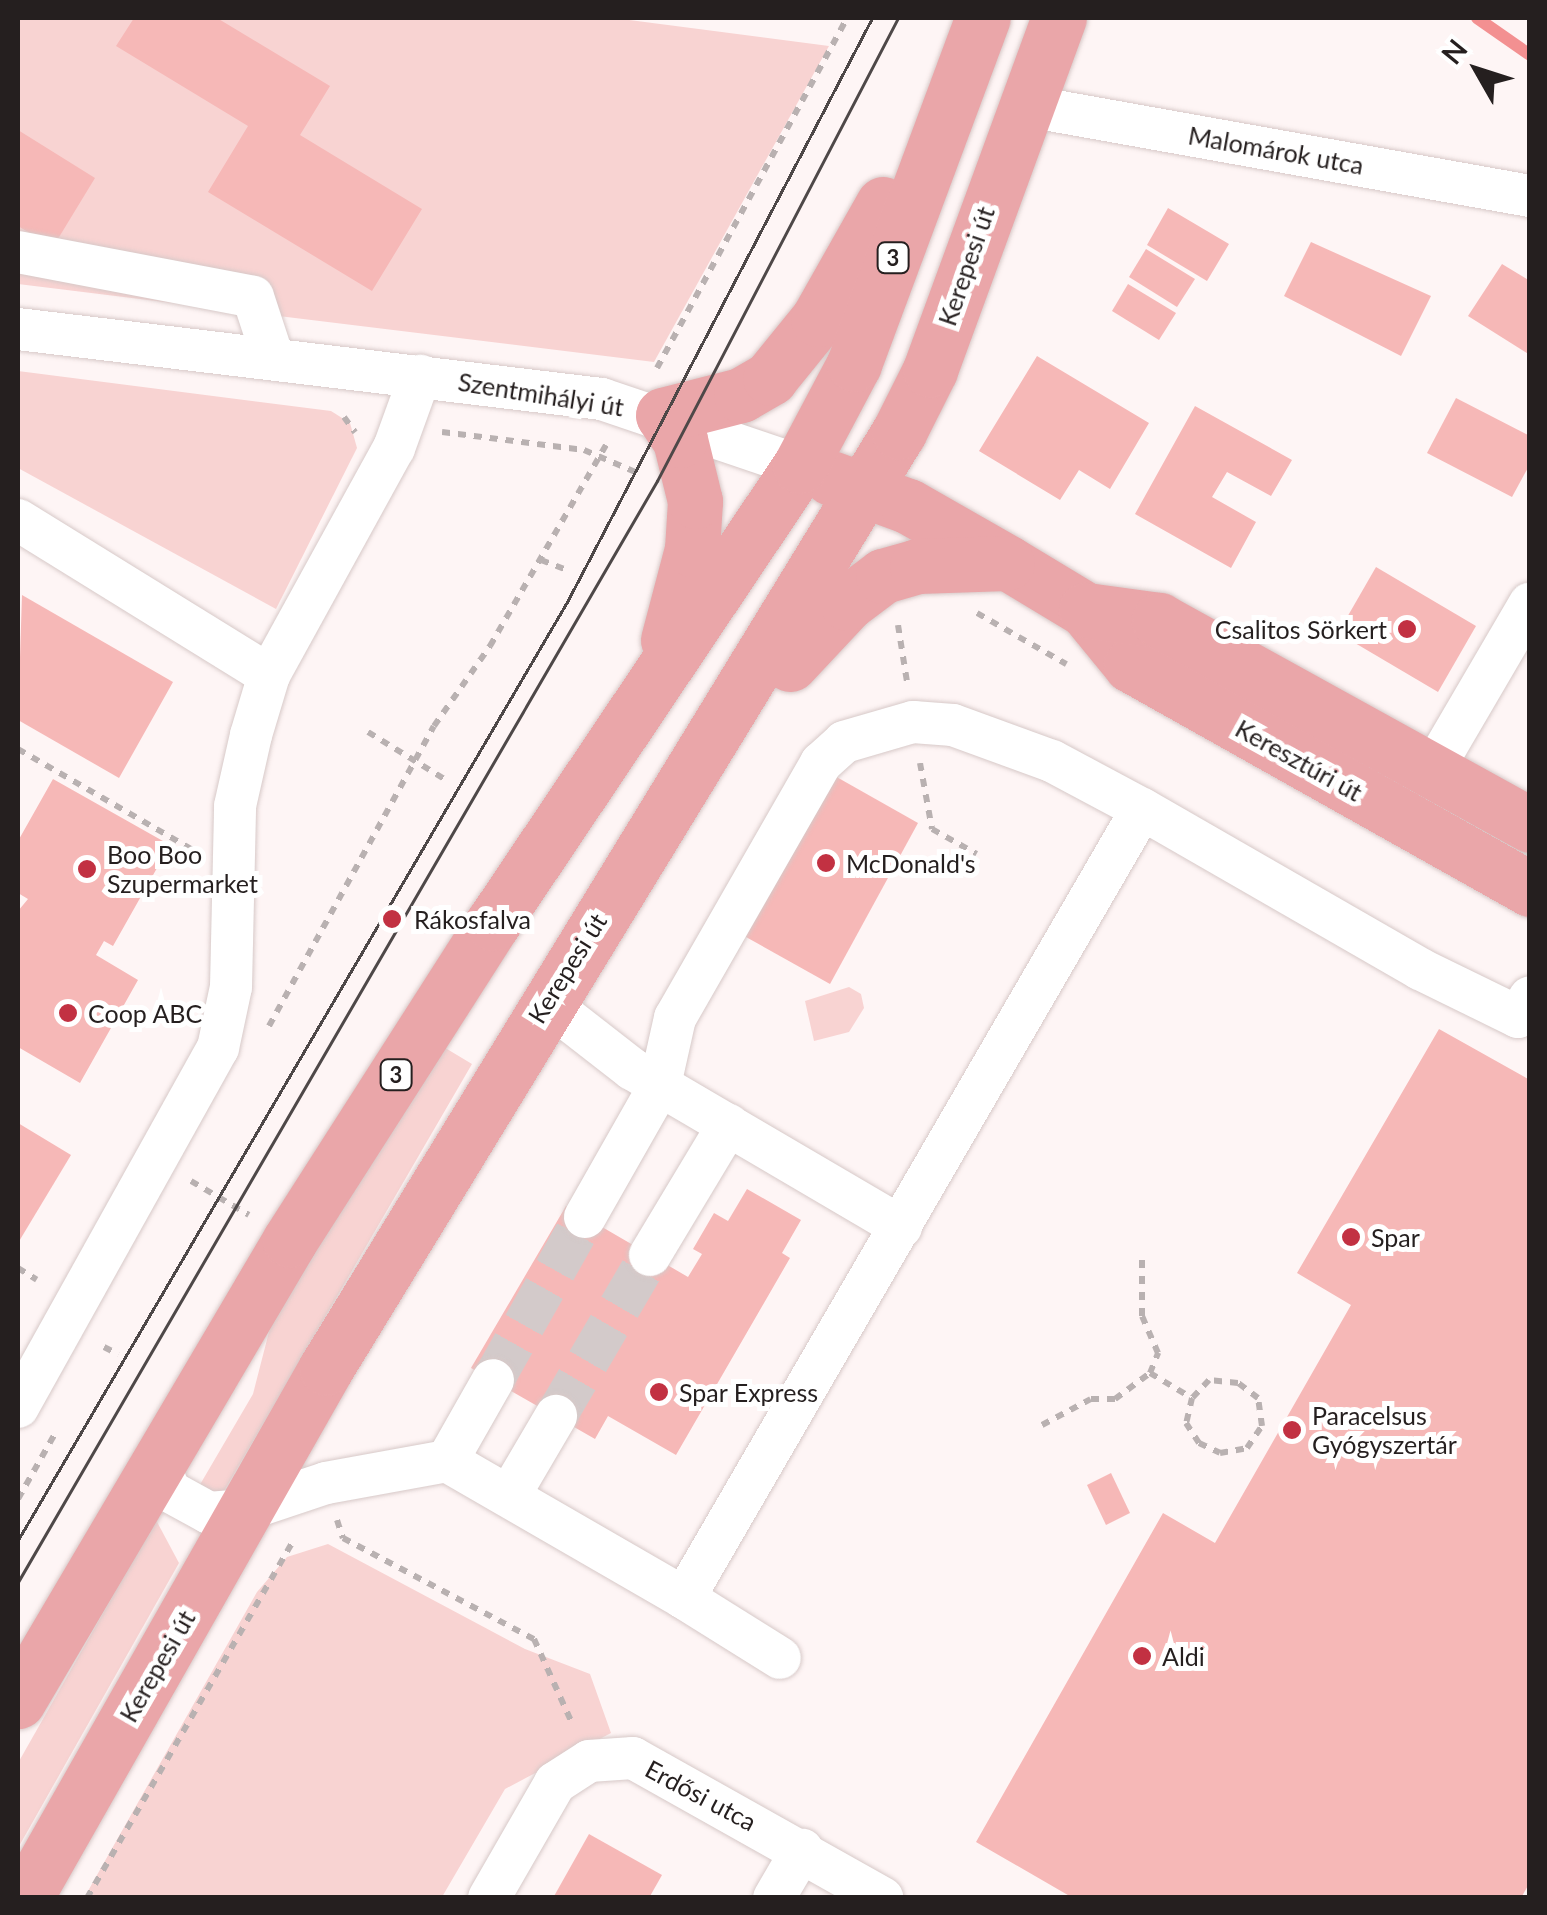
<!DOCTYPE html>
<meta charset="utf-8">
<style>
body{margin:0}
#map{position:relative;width:1547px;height:1915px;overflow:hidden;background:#fef5f5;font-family:Lato,sans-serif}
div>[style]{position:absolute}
.green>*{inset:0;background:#f8d3d2}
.stream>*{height:12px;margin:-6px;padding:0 6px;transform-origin:6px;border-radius:6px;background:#f39091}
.building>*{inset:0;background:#f6b8b7}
.minor-tunnel>*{height:42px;margin-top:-21px;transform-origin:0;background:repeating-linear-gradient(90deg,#d3caca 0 42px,transparent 0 63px)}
.path>*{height:6px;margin-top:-3px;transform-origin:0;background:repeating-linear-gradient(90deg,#b9b1b1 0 8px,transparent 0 16px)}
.roads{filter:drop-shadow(0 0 2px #d7c9c8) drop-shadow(0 0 2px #d7c9c8)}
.minor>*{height:42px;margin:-21px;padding:0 21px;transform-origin:21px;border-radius:21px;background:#fff}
.major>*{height:55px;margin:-27.5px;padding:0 27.5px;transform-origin:27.5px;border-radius:27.5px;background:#eaa6a9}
.tram>*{height:2.5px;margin:-1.25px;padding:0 1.25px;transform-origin:1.25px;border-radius:1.25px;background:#4e4848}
.dots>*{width:28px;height:28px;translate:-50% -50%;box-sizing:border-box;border:5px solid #fff;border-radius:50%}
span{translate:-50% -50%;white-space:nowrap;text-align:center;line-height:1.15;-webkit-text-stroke:10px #fff;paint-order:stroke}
.shield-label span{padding:2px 8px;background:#fff;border:2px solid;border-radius:8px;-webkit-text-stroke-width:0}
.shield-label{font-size:22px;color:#251f1f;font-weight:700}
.street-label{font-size:25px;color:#251f1f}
.poi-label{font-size:25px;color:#251f1f}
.right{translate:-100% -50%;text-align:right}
.left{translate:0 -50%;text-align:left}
.frame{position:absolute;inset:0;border:20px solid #251f1f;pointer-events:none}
.north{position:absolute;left:1427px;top:20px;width:100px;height:100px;-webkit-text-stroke:8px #fff;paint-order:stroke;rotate:309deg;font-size:28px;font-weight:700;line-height:40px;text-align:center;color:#251f1f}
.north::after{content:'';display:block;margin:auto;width:35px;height:45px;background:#251f1f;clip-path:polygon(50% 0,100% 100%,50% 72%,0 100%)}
</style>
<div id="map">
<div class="green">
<div style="clip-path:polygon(18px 18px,614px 18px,829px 46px,654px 362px,18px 284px)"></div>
<div style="clip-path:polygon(18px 371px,331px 411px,350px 423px,357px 448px,276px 609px,18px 468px)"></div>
<div style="clip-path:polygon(849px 987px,861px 994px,864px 1008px,849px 1032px,814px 1041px,805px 1001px)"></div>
<div style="clip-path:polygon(442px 1046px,472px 1064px,220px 1498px,198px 1488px,253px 1394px,271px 1324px)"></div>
<div style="clip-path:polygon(156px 1520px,179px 1563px,18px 1848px,18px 1763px)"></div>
<div style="clip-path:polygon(328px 1544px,525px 1649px,590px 1674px,611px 1733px,505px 1789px,442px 1897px,84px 1898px,257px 1592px,287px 1557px)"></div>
</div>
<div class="stream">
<div style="left:1477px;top:18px;width:65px;rotate:34.9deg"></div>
</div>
<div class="building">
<div style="clip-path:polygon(134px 18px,217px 18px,330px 86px,300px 135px,422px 209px,372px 291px,208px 192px,248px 126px,116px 46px)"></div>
<div style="clip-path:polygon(18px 130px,95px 178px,53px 247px,18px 226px)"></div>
<div style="clip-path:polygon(1168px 208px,1229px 244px,1207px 281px,1147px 245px)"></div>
<div style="clip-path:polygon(1311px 242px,1431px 296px,1401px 356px,1284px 296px)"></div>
<div style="clip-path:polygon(1146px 249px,1195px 279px,1177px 307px,1129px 277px)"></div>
<div style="clip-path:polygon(1502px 264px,1530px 281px,1530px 355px,1468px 316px)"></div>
<div style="clip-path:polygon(1128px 284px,1176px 313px,1159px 340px,1112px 311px)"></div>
<div style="clip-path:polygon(1037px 356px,1149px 423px,1110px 489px,1079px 470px,1060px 500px,979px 451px)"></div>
<div style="clip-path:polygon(1456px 398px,1530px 436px,1530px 464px,1512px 497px,1427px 453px)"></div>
<div style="clip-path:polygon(1195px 406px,1292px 460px,1271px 496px,1227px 472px,1212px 497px,1256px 522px,1231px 568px,1135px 514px)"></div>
<div style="clip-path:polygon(1376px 567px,1476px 626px,1438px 692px,1338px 633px)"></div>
<div style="clip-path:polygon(22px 595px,173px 682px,119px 778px,18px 720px)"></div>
<div style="clip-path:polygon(826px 771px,918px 823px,830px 984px,737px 932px)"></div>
<div style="clip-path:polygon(53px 779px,170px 845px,113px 946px,104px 941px,96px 955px,138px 980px,80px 1083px,18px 1047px,18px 911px,28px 899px,18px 893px,18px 841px)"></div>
<div style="clip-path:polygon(1439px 1029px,1530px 1080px,1530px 1882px,1521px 1898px,1073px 1898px,976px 1842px,1163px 1513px,1215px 1543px,1351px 1305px,1297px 1273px)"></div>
<div style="clip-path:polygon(18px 1123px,71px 1155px,18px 1243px)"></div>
<div style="clip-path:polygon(747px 1189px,801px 1220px,782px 1253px,790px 1258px,676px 1455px,608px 1416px,595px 1439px,471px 1368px,566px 1206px,688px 1277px,702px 1254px,693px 1249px,714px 1213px,728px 1221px)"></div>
<div style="clip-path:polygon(1111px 1473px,1130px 1513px,1106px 1525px,1087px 1485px)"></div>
<div style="clip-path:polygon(589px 1834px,662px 1875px,649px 1898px,553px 1898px)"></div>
</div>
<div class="minor-tunnel">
<div style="left:493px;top:1380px;width:187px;rotate:-60.6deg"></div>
<div style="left:556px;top:1416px;width:186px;rotate:-59.7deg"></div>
</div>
<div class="path">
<div style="left:657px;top:368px;width:398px;rotate:-61.5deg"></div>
<div style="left:344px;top:417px;width:19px;rotate:54deg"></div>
<div style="left:442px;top:432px;width:143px;rotate:7.2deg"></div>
<div style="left:584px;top:450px;width:59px;rotate:23.1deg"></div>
<div style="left:541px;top:560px;width:25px;rotate:21deg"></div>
<div style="left:977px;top:613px;width:103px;rotate:29.8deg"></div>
<div style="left:898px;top:625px;width:58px;rotate:81deg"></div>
<div style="left:368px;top:732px;width:92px;rotate:31.6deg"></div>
<div style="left:18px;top:749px;width:202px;rotate:30deg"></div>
<div style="left:920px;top:763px;width:67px;rotate:79.7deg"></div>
<div style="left:932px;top:829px;width:51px;rotate:29.1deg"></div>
<div style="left:269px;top:1026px;width:342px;rotate:-61.2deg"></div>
<div style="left:434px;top:726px;width:98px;rotate:-55deg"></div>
<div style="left:490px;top:646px;width:232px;rotate:-60deg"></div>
<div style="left:191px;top:1181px;width:67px;rotate:30.4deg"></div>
<div style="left:18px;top:1268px;width:22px;rotate:32deg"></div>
<div style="left:104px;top:1347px;width:16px;rotate:27deg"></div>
<div style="left:1150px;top:1373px;width:49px;rotate:30.8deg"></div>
<div style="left:1192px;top:1398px;width:26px;rotate:103deg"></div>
<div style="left:1186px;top:1423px;width:24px;rotate:57deg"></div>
<div style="left:1199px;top:1443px;width:23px;rotate:25deg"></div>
<div style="left:1220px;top:1453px;width:27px;rotate:-10deg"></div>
<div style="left:1247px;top:1448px;width:27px;rotate:-56deg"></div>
<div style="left:1262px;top:1426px;width:28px;rotate:-98deg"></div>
<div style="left:1258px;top:1398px;width:25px;rotate:-143deg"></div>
<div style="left:1238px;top:1383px;width:29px;rotate:-174deg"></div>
<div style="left:1209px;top:1380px;width:25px;rotate:133deg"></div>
<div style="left:1042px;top:1425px;width:55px;rotate:-28deg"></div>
<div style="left:1091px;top:1399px;width:24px"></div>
<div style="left:1115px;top:1399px;width:44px;rotate:-36.6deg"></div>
<div style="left:1150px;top:1373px;width:22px;rotate:-68deg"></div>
<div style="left:1158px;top:1353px;width:40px;rotate:-113.4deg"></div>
<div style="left:1142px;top:1316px;width:57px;rotate:-90deg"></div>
<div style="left:18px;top:1499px;width:79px;rotate:-60.5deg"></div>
<div style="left:337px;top:1520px;width:19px;rotate:72deg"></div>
<div style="left:343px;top:1538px;width:216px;rotate:27.9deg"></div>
<div style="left:534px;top:1639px;width:92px;rotate:65.7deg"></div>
<div style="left:87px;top:1898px;width:414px;rotate:-60deg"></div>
</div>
<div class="roads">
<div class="minor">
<div style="left:1022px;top:105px;width:516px;rotate:10.16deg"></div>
<div style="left:18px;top:252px;width:239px;rotate:10.8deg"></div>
<div style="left:253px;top:297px;width:64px;rotate:71.8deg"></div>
<div style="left:18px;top:329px;width:588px;rotate:6.84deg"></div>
<div style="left:602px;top:399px;width:209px;rotate:18.7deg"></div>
<div style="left:18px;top:520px;width:295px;rotate:31.7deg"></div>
<div style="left:1432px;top:771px;width:194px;rotate:-59.7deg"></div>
<div style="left:546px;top:1002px;width:109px;rotate:37.9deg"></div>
<div style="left:632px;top:1069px;width:312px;rotate:30.4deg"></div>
<div style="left:585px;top:1217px;width:152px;rotate:-60.4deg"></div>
<div style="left:660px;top:1085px;width:69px;rotate:-77.4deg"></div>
<div style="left:675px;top:1018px;width:294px;rotate:-60.2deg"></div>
<div style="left:821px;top:763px;width:31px;rotate:-42deg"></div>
<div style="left:844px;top:742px;width:72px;rotate:-16.2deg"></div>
<div style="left:913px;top:722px;width:40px;rotate:4.3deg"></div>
<div style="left:953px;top:725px;width:105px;rotate:20deg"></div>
<div style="left:1052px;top:761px;width:102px;rotate:28.1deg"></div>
<div style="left:650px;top:1255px;width:152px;rotate:-59deg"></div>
<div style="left:18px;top:1407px;width:411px;rotate:-60.9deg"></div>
<div style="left:218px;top:1048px;width:62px;rotate:-78deg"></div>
<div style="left:231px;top:987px;width:181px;rotate:-88.7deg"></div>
<div style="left:235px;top:806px;width:73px;rotate:-77.3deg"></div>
<div style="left:251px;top:735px;width:63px;rotate:-73.3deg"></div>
<div style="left:269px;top:675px;width:259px;rotate:-61.2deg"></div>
<div style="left:394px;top:448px;width:77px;rotate:-70.1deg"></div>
<div style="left:157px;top:1456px;width:37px;rotate:71deg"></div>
<div style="left:169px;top:1491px;width:46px;rotate:28.8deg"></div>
<div style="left:209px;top:1513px;width:36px;rotate:-5deg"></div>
<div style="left:245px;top:1510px;width:85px;rotate:-18.4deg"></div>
<div style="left:326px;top:1483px;width:123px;rotate:-10.3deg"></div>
<div style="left:447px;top:1461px;width:274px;rotate:30deg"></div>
<div style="left:684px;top:1598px;width:912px;rotate:-59.87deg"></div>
<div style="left:1142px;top:809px;width:321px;rotate:29.9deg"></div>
<div style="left:1420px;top:969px;width:109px;rotate:26.1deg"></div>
<div style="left:1518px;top:1017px;width:23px;rotate:-59deg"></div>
<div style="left:447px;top:1461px;width:93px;rotate:-60.4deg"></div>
<div style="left:509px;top:1496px;width:93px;rotate:-59.6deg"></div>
<div style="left:684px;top:1598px;width:113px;rotate:32deg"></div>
<div style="left:489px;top:1898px;width:133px;rotate:-60.1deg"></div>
<div style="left:555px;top:1783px;width:40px;rotate:-32.9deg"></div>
<div style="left:589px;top:1761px;width:44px;rotate:-3.9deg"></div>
<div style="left:633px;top:1758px;width:286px;rotate:29.3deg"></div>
<div style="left:774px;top:1898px;width:56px;rotate:-59.7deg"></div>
</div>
<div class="major">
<div style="left:831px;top:478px;width:82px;rotate:20deg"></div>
<div style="left:908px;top:506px;width:115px;rotate:29.7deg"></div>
<div style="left:1008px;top:563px;width:91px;rotate:31.1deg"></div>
<div style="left:1086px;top:610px;width:71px;rotate:50.7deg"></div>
<div style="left:1131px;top:665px;width:458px;rotate:29.3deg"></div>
<div style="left:1086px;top:610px;width:74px;rotate:7.8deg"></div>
<div style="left:1159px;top:620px;width:424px;rotate:28.9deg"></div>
<div style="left:668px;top:640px;width:94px;rotate:-75.2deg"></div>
<div style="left:692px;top:549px;width:48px;rotate:-86.4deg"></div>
<div style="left:695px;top:501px;width:63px;rotate:-103.8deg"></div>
<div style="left:680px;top:440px;width:30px;rotate:-124deg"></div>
<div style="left:663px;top:415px;width:81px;rotate:-14.4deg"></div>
<div style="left:741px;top:395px;width:34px;rotate:-30deg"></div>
<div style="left:770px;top:378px;width:76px;rotate:-50.9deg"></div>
<div style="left:818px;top:319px;width:132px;rotate:-60.5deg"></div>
<div style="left:790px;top:664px;width:83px;rotate:-46.9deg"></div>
<div style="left:847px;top:603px;width:45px;rotate:-36.9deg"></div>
<div style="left:883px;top:576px;width:35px;rotate:-16deg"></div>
<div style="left:917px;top:566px;width:90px;rotate:-1.9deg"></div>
<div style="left:18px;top:1701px;width:535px;rotate:-59.46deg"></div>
<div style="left:290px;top:1240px;width:376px;rotate:-57.4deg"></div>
<div style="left:493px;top:923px;width:551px;rotate:-56.11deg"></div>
<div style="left:800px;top:466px;width:115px;rotate:-62.1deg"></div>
<div style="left:854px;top:364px;width:369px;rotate:-69.6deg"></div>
<div style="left:25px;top:1898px;width:610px;rotate:-60.41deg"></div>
<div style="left:326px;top:1368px;width:1097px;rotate:-58.53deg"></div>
<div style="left:899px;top:432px;width:69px;rotate:-63.4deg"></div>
<div style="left:930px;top:370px;width:375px;rotate:-69.9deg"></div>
</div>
</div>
<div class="tram">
<div style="left:18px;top:1540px;width:1087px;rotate:-59.66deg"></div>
<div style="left:567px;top:602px;width:659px;rotate:-62.42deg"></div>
<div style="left:18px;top:1582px;width:1273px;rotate:-59.87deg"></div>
<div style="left:657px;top:481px;width:522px;rotate:-62.5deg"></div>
</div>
<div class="dots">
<div style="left:1407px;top:629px;background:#c23142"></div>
<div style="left:826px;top:863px;background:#c23142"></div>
<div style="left:87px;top:869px;background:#c23142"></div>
<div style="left:392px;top:919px;background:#c23142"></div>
<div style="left:68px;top:1013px;background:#c23142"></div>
<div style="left:1351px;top:1237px;background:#c23142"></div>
<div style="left:659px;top:1392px;background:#c23142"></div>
<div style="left:1292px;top:1430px;background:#c23142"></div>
<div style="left:1142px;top:1656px;background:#c23142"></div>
</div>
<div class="shield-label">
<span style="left:893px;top:258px">3</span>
<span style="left:396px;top:1075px">3</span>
</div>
<div class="street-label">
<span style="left:1276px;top:150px;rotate:10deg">Malomárok utca</span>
<span style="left:966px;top:266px;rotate:-71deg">Kerepesi út</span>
<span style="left:541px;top:394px;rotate:9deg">Szentmihályi út</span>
<span style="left:1299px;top:760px;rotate:29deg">Keresztúri út</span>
<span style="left:567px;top:968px;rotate:-58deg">Kerepesi út</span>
<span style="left:157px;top:1666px;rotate:-60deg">Kerepesi út</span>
<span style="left:701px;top:1795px;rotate:28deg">Erdősi utca</span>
</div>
<div class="poi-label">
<span class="right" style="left:1387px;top:629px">Csalitos Sörkert</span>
<span class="left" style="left:107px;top:869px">Boo Boo<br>Szupermarket</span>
<span class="left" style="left:846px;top:863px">McDonald's</span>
<span class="left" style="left:414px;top:919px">Rákosfalva</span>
<span class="left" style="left:88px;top:1013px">Coop ABC</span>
<span class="left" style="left:1371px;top:1237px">Spar</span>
<span class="left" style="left:679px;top:1392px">Spar Express</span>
<span class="left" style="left:1312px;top:1430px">Paracelsus<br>Gyógyszertár</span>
<span class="left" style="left:1162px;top:1656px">Aldi</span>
</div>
<div class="frame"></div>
<div class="north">N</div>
</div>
